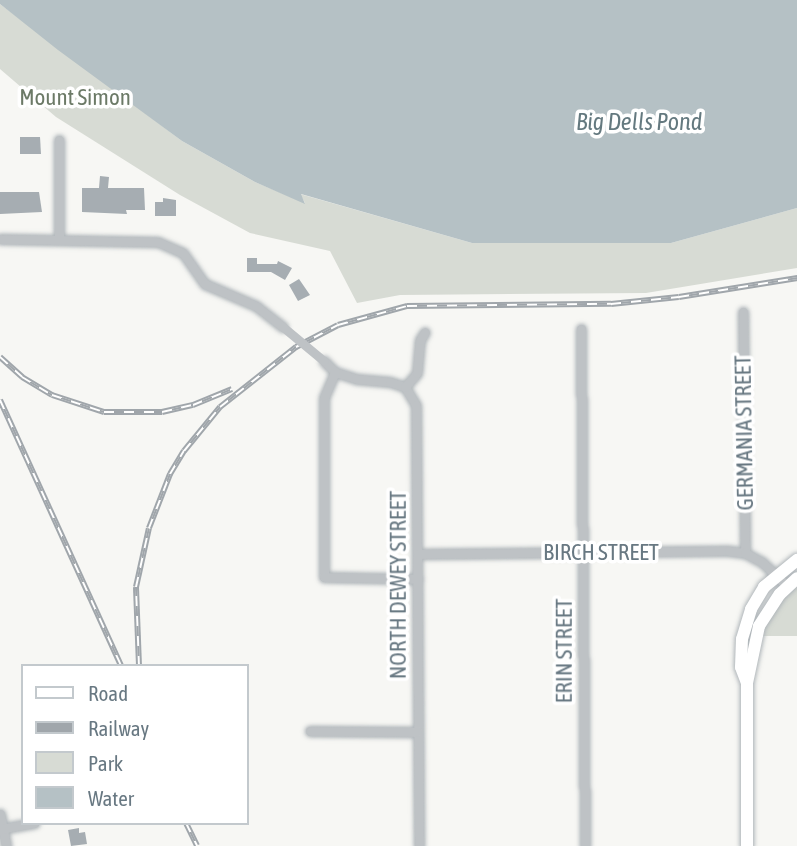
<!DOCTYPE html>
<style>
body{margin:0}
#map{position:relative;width:797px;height:846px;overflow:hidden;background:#f7f7f4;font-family:"Asap Condensed",sans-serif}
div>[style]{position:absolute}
.green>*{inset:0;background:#d7dbd4}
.water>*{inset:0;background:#b5c1c5}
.building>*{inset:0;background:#a6adb2}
.roads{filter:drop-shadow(0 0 2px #b0b6ba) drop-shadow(0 0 2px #b0b6ba)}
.street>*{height:9px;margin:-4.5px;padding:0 4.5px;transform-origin:4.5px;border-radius:4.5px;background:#bec2c5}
.secondary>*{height:12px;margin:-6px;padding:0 6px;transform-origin:6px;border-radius:6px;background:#fff}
.rail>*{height:6px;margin-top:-3px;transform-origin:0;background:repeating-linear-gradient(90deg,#fff 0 10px,#a0a6ab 0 20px);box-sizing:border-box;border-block:2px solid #a0a6ab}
.street-bridge>*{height:9px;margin:-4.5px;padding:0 4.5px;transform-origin:4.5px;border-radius:4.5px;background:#bec2c5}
span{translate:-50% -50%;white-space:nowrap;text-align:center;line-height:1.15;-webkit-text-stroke:7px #fff;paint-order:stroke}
.park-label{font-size:23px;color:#6c7a67}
.street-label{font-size:23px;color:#687882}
.water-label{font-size:24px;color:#64797f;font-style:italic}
.legend{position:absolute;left:21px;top:664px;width:228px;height:161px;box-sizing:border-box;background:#fff;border:2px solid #c3c9cd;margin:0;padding:9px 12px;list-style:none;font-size:21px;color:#687882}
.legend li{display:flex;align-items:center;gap:14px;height:35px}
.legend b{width:35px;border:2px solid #c3c9cd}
</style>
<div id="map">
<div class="green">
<div style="clip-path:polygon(0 4px,182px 141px,255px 182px,305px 203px,300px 194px,472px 243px,671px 243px,797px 208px,797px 268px,646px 293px,400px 295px,357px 303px,330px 251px,250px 233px,180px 195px,56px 117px,0 69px)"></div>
<div style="clip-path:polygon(797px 584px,797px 636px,761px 636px,771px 613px)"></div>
</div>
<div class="water">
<div style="clip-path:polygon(0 0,797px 0,797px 208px,671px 243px,472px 243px,301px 194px,305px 204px,255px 182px,182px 141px,58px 50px,0 4px)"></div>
</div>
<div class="building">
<div style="clip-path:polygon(20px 137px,40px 137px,41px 154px,20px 154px)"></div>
<div style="clip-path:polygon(100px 176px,109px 177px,108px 188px,144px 188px,145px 210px,126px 210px,127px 214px,82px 212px,82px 188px,99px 188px)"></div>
<div style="clip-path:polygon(0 192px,39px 192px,42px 212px,0 214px)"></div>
<div style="clip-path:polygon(163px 198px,176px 200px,176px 216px,155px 216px,155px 202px,163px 202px)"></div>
<div style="clip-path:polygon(247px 258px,257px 258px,257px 264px,277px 264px,278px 261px,292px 268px,285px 280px,271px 272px,247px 272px)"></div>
<div style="clip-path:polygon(299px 279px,310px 295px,298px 301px,289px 285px)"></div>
<div style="clip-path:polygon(79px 828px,79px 833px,85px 832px,87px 844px,71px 846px,68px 830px)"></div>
</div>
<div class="roads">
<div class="street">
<div style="left:0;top:239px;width:158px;rotate:1.1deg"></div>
<div style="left:158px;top:242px;width:27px;rotate:24deg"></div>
<div style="left:183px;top:253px;width:38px;rotate:55deg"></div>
<div style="left:205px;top:284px;width:56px;rotate:23.3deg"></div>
<div style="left:256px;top:306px;width:34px;rotate:38deg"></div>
<div style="left:59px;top:240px;width:100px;rotate:-90deg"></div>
<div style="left:743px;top:312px;width:241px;rotate:89.5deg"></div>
<div style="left:581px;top:329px;width:517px;rotate:89.56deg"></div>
<div style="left:324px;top:361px;width:16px;rotate:45deg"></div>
<div style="left:335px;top:372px;width:22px;rotate:18deg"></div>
<div style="left:356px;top:379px;width:34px;rotate:5deg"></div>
<div style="left:390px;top:382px;width:16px;rotate:18deg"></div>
<div style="left:335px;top:372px;width:28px;rotate:113deg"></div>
<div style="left:324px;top:398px;width:179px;rotate:90deg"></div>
<div style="left:324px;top:577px;width:94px;rotate:1.2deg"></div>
<div style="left:405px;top:387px;width:21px;rotate:59deg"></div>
<div style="left:416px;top:405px;width:441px;rotate:89.6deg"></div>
<div style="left:405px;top:387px;width:18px;rotate:-49deg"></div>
<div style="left:417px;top:373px;width:33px;rotate:-85deg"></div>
<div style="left:420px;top:340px;width:9px;rotate:-58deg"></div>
<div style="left:418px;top:554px;width:311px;rotate:-0.6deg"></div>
<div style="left:729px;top:551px;width:16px;rotate:7deg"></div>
<div style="left:745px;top:553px;width:19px;rotate:28deg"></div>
<div style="left:762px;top:562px;width:35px;rotate:44deg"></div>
<div style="left:310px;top:731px;width:107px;rotate:0.5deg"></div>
<div style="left:0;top:814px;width:33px;rotate:79deg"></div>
<div style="left:0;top:829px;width:35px;rotate:-10deg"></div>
</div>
<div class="secondary">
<div style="left:747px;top:683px;width:58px;rotate:-78.1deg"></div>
<div style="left:759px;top:626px;width:38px;rotate:-57deg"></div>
<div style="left:780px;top:594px;width:23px;rotate:-43deg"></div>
<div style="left:747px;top:846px;width:163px;rotate:-90deg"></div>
<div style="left:747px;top:683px;width:17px;rotate:-111deg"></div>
<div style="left:741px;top:667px;width:28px;rotate:-88deg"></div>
<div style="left:742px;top:639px;width:31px;rotate:-73deg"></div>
<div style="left:751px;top:609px;width:26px;rotate:-59deg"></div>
<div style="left:764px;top:587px;width:43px;rotate:-39.3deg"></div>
</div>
</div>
<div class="rail">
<div style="left:0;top:357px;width:30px;rotate:42deg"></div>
<div style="left:22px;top:377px;width:35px;rotate:31deg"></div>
<div style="left:52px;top:395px;width:55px;rotate:18.1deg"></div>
<div style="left:104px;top:412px;width:58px"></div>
<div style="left:162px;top:412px;width:32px;rotate:-13deg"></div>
<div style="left:193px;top:405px;width:42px;rotate:-22.3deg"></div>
<div style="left:0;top:400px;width:292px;rotate:65.5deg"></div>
<div style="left:139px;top:666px;width:79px;rotate:-92.2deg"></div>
<div style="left:136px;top:587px;width:60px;rotate:-77.6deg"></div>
<div style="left:149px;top:528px;width:58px;rotate:-68.7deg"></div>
<div style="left:170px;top:474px;width:27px;rotate:-59deg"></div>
<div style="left:184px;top:451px;width:57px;rotate:-50.7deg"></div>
<div style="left:220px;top:407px;width:97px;rotate:-38.3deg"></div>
<div style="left:296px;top:347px;width:47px;rotate:-27.6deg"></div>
<div style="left:338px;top:325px;width:72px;rotate:-15.4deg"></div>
<div style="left:407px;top:306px;width:204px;rotate:-0.6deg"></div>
<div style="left:611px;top:304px;width:68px;rotate:-5.9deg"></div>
<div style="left:679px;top:297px;width:120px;rotate:-9.1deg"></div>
<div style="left:186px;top:823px;width:25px;rotate:64deg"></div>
</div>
<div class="street-bridge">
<div style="left:283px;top:327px;width:53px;rotate:39.7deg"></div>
</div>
<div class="park-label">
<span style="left:75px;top:97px">Mount Simon</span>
</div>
<div class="street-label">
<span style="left:744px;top:433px;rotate:-91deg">GERMANIA STREET</span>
<span style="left:601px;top:552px">BIRCH STREET</span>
<span style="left:398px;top:585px;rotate:-90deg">NORTH DEWEY STREET</span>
<span style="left:564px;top:651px;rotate:-90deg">ERIN STREET</span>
</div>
<div class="water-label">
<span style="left:639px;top:122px">Big Dells Pond</span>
</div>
<ul class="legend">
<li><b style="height:9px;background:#fff"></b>Road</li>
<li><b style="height:9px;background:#a0a6ab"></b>Railway</li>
<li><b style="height:19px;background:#d7dbd4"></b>Park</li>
<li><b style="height:19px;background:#b5c1c5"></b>Water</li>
</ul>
</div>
